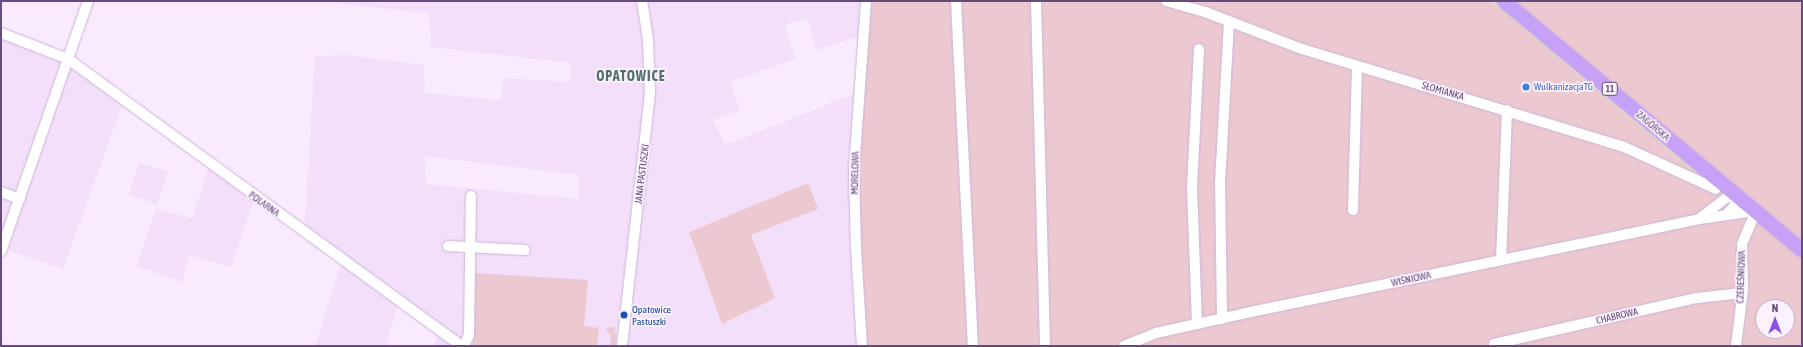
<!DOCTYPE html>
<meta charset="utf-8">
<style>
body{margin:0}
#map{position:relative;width:1803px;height:347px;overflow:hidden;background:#f9ebfd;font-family:"Asap Condensed",sans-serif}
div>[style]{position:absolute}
.residential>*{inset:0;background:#f3dffa}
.green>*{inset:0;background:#ecc8d0}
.stream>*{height:2px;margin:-1px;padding:0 1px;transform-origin:1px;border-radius:1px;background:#dae8be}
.roads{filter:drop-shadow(0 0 1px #cbb7d8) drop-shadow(0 0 1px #cbb7d8)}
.minor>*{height:10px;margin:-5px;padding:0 5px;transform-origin:5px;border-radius:5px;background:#fff}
.highway>*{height:14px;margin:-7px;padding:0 7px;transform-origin:7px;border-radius:7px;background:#c7a1f8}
.dots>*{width:11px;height:11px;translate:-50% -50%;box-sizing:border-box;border:2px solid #fcf2ff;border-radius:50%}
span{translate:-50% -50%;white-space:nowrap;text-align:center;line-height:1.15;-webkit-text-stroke:3.5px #fcf2ff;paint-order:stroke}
.shield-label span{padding:1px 3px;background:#fcf2ff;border:1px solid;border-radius:3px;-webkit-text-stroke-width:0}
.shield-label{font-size:9px;color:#654c7a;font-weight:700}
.shop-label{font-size:10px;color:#366cbe}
.left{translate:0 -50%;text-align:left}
.street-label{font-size:10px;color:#654c7a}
.transit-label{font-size:10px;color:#164399}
.district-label{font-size:14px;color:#4f726d;font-weight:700;letter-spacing:1px}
.frame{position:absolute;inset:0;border:2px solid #654c7a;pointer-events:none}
.north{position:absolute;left:1755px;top:299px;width:40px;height:40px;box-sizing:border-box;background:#fcf2ff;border:1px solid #c0b0ca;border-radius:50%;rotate:0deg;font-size:11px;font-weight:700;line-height:16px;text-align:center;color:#654c7a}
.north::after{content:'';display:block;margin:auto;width:14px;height:18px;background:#8d4fe8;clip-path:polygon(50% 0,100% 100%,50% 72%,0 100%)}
</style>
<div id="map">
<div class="residential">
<div style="clip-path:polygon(evenodd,332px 1px,868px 1px,861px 36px,817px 50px,807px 18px,785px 25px,795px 59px,730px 82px,740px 110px,713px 120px,725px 145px,861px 91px,882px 346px,568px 346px,588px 281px,474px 274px,473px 346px,434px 346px,438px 333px,398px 305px,386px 346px,315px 346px,341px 264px,304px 237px,315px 56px,348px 55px,424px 65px,425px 93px,501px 100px,504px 78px,570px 82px,571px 63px,431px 47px,429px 13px,332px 3px,332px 1px,425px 156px,579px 175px,578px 199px,426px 184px,425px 156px,332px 1px,808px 183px,817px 209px,751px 235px,722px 324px,689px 232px,808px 183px)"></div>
<div style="clip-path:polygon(1px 37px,64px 62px,1px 243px)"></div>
<div style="clip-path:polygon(70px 69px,74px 69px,122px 106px,63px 269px,5px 249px)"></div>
<div style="clip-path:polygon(139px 163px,168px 171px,157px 204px,129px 195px)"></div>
<div style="clip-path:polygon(209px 167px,254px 200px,231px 267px,189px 255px,182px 282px,137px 266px,156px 209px,192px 218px)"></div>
</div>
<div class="green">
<div style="clip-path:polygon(evenodd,865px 1px,1802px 1px,1802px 346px,860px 346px,853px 187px,865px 1px,1763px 307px,1787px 307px,1787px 331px,1763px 331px,1763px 307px)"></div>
<div style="clip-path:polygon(808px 183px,818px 209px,751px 235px,775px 298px,722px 324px,689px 232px)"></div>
<div style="clip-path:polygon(474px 273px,588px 280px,584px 326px,599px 328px,597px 346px,473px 346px)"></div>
<div style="clip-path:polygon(608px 327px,615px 328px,616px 346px,610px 346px,611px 336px,606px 330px)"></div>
</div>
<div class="stream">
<div style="left:1492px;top:1px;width:275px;rotate:40deg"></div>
</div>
<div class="roads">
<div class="minor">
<div style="left:956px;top:1px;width:345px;rotate:87.2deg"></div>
<div style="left:1036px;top:1px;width:345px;rotate:88.5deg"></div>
<div style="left:1166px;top:1px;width:41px;rotate:15.8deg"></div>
<div style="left:1205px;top:12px;width:104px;rotate:20.9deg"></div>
<div style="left:1302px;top:49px;width:337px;rotate:16.9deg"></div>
<div style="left:1624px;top:147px;width:101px;rotate:24.5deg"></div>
<div style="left:1px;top:33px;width:72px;rotate:21.2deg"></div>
<div style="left:68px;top:59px;width:487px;rotate:36.1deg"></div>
<div style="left:1px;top:192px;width:20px;rotate:20deg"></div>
<div style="left:1353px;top:210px;width:144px;rotate:-88.4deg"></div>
<div style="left:1699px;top:219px;width:34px;rotate:-38deg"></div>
<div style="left:1726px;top:198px;width:11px;rotate:-15deg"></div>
<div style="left:1737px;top:195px;width:10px;rotate:101deg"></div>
<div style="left:1735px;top:205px;width:13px;rotate:132deg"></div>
<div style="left:448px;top:246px;width:77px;rotate:3deg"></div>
<div style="left:1px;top:251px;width:265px;rotate:-70.8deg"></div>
<div style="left:1501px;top:260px;width:150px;rotate:-87.7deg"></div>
<div style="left:1222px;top:319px;width:136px;rotate:-90.8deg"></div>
<div style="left:1220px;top:183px;width:162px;rotate:-86.8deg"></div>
<div style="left:1197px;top:324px;width:137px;rotate:-92.1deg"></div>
<div style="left:1192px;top:187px;width:138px;rotate:-87.1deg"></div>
<div style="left:1494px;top:344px;width:208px;rotate:-12.8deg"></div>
<div style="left:1697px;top:298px;width:45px;rotate:-6.3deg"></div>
<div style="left:464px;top:346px;width:12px;rotate:-66deg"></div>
<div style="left:469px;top:335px;width:139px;rotate:-89.2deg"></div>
<div style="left:622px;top:346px;width:255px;rotate:-83.7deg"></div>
<div style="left:650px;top:93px;width:54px;rotate:-92.1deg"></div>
<div style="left:648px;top:39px;width:38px;rotate:-99deg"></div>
<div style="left:862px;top:346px;width:98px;rotate:-93.5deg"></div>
<div style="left:856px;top:248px;width:78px;rotate:-91.5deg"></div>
<div style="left:854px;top:170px;width:169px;rotate:-85.9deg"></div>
<div style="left:1124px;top:346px;width:35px;rotate:-22deg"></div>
<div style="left:1156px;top:333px;width:92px;rotate:-12.5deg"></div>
<div style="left:1246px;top:313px;width:463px;rotate:-11.7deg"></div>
<div style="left:1699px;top:219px;width:58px;rotate:-8deg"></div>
<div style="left:1756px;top:211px;width:36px;rotate:113deg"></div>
<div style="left:1742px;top:244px;width:45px;rotate:88.7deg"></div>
<div style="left:1743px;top:289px;width:57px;rotate:97deg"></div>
</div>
<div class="highway">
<div style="left:1504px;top:1px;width:388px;rotate:39.9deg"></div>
</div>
</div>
<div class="dots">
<div style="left:1526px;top:87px;background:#3f7fe0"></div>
<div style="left:624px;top:315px;background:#1a4fb4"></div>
</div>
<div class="shield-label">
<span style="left:1610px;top:89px">11</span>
</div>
<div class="shop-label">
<span class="left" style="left:1534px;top:87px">WulkanizacjaTG</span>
</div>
<div class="street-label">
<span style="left:1443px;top:91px;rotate:16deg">SŁOMIANKA</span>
<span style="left:1653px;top:126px;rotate:40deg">ZAGÓRSKA</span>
<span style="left:855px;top:173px;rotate:-89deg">MORELOWA</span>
<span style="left:642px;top:174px;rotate:-83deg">JANA PASTUSZKI</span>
<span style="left:264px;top:204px;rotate:36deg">POLARNA</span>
<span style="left:1741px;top:277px;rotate:-88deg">CZEREŚNIOWA</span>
<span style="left:1411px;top:279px;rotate:-12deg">WIŚNIOWA</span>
<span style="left:1617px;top:316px;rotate:-13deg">CHABROWA</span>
</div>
<div class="transit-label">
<span class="left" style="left:632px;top:315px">Opatowice<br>Pastuszki</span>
</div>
<div class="district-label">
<span style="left:631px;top:76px">OPATOWICE</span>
</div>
<div class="frame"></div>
<div class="north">N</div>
</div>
